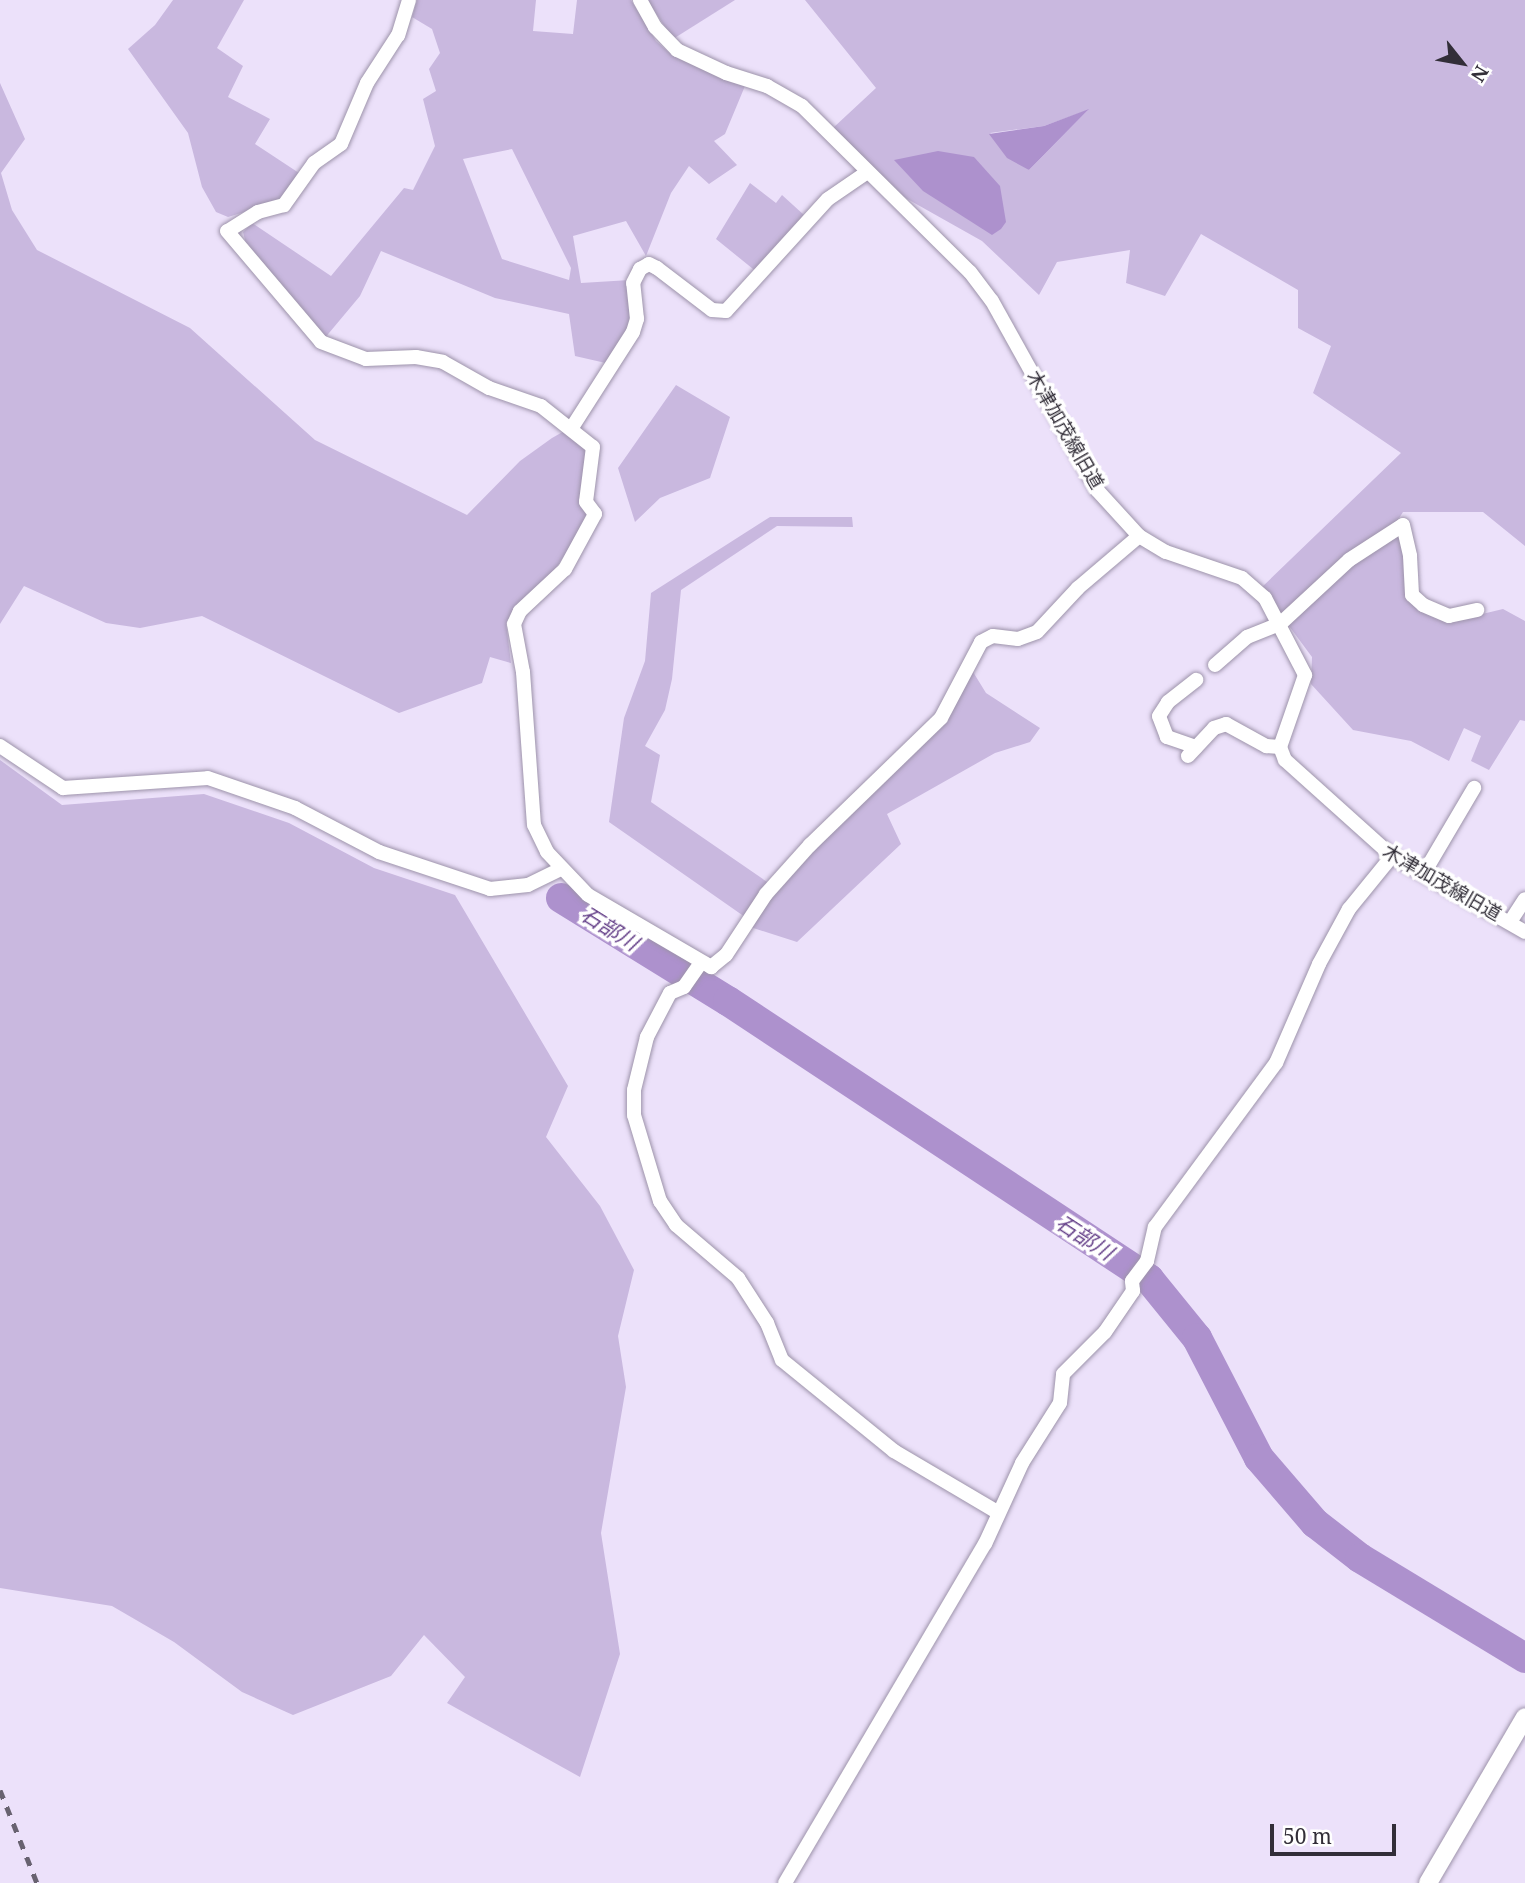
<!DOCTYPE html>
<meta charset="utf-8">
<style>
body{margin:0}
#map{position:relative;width:1525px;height:1883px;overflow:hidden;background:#ece1fa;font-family:"Noto Serif","Noto Sans JP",serif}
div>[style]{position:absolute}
.green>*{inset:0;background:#c9b8df}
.water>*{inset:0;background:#ad91cd}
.river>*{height:30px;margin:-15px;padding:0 15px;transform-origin:15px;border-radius:15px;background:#ad91cd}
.roads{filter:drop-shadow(0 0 2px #9d93aa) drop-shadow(0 0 2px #9d93aa)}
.minor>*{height:14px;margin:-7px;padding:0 7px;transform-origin:7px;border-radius:7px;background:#fff}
.tertiary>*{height:18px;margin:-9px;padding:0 9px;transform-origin:9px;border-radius:9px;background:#fff}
.rail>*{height:5px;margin-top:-2.5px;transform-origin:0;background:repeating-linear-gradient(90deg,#686270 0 9px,transparent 0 18px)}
span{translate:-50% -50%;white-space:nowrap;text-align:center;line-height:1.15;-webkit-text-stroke:7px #fff;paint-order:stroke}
.street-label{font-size:19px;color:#322e38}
.water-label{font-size:21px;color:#643f88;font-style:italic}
.north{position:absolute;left:1427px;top:28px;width:70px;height:70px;-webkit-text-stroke:5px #fff;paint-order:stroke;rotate:121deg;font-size:19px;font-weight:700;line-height:28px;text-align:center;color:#322e38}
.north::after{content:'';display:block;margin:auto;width:24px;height:32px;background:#322e38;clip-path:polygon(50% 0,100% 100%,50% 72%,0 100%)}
.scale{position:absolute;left:1270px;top:1824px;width:126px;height:32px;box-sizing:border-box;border:4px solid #322e38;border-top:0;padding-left:9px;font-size:21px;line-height:24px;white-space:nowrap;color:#322e38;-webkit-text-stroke:5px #fff;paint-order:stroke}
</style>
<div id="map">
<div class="green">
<div style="clip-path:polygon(173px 0,244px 0,217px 48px,243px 66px,228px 97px,270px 119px,255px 144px,299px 173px,277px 202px,228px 217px,216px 212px,202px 187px,188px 133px,128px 49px,155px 25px)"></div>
<div style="clip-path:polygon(evenodd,417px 0,536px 0,533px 31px,573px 34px,577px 0,631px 0,656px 41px,673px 56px,745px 86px,725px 134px,714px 141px,737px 165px,709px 184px,689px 166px,671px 193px,646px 256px,626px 221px,573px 236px,581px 283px,630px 280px,633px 318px,610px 364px,575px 356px,569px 314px,495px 298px,381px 251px,360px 296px,324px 339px,246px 244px,243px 232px,252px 223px,331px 276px,404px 188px,413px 190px,435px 146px,423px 99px,436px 91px,429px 69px,440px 53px,432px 29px,412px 17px,417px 0,512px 149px,571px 268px,569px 280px,502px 259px,463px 159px,512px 149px)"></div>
<div style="clip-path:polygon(647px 0,735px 0,673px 39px)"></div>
<div style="clip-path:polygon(evenodd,805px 0,1525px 0,1525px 546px,1483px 512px,1403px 512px,1396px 523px,1407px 558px,1408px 594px,1449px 622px,1503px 609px,1525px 621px,1525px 721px,1520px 720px,1489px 770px,1471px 761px,1481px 736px,1464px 728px,1449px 761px,1411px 741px,1353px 730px,1311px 684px,1312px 657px,1261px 588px,1401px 453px,1313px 393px,1331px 346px,1298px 328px,1298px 290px,1201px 234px,1165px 296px,1126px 283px,1130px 250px,1057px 262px,1039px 295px,982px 241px,902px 196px,833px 128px,876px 88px,805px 0,1088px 110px,1029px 170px,990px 133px,1044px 126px,1088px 110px)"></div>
<div style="clip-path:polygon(0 83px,25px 139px,1px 173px,12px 210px,37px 250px,190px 328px,315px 440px,467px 515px,520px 461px,552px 438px,568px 429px,587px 444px,591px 515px,556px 568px,506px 623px,511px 663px,490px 657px,482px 683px,399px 713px,202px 616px,140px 628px,106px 623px,24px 586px,0 624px)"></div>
<div style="clip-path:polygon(750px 183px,776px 203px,782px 195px,804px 215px,758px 273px,716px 239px)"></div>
<div style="clip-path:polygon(676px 385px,730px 417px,710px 478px,660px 498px,635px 522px,618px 468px)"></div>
<div style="clip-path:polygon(770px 517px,852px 517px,853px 527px,777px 526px,681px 590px,672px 679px,665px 710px,645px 746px,660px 755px,651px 802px,770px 884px,745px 917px,609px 822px,624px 718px,645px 661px,651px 593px)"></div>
<div style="clip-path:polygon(970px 667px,986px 693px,1040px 728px,1030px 742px,995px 753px,887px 814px,901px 844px,797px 942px,747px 926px,758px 909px,910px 751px)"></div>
<div style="clip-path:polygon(0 760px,62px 805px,204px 794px,289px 823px,374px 868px,455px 895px,568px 1086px,546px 1137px,600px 1206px,634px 1270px,618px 1336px,626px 1387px,601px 1533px,620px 1654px,580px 1777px,447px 1703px,465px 1677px,424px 1635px,391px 1676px,293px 1715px,242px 1692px,174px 1642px,112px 1606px,0 1588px)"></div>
</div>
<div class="water">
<div style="clip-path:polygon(1089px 109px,1029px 170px,1007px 158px,989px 134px,1044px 126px)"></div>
<div style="clip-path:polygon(938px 151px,974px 157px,1000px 186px,1006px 222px,1001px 229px,992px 235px,923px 191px,894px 160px)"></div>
</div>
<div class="river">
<div style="left:561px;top:898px;width:196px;rotate:31.7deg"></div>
<div style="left:728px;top:1001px;width:505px;rotate:33.44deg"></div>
<div style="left:1149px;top:1279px;width:76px;rotate:50.9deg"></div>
<div style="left:1197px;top:1338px;width:135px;rotate:62.7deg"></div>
<div style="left:1259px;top:1458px;width:86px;rotate:49.3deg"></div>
<div style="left:1315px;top:1523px;width:57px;rotate:37.9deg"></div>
<div style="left:1360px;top:1558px;width:193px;rotate:31.2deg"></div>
</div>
<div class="roads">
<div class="minor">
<div style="left:409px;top:0;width:37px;rotate:107deg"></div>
<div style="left:398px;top:35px;width:57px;rotate:122.9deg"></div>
<div style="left:367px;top:83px;width:66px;rotate:113.1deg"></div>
<div style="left:341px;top:144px;width:33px;rotate:145deg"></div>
<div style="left:314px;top:163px;width:52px;rotate:125.5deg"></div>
<div style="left:284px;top:205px;width:27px;rotate:165deg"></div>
<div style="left:258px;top:212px;width:36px;rotate:148deg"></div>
<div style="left:227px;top:231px;width:145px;rotate:49.7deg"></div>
<div style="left:321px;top:342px;width:48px;rotate:20.7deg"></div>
<div style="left:366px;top:359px;width:50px;rotate:-2.3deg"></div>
<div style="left:416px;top:357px;width:27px;rotate:10deg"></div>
<div style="left:443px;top:362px;width:53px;rotate:29.5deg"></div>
<div style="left:489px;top:388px;width:55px;rotate:19.1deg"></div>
<div style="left:541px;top:406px;width:66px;rotate:38.3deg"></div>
<div style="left:593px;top:447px;width:55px;rotate:97.3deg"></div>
<div style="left:586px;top:502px;width:15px;rotate:53deg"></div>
<div style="left:595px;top:514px;width:63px;rotate:118.6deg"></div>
<div style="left:565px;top:569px;width:62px;rotate:137deg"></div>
<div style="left:520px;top:611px;width:14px;rotate:115deg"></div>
<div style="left:514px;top:624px;width:49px;rotate:79.4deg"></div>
<div style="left:523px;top:672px;width:153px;rotate:85.9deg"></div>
<div style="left:534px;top:825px;width:30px;rotate:64deg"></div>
<div style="left:547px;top:852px;width:59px;rotate:46.4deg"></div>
<div style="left:588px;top:895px;width:143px;rotate:30.3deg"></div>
<div style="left:711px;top:967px;width:19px;rotate:-39deg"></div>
<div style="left:726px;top:955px;width:73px;rotate:-56.7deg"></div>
<div style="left:766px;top:894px;width:66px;rotate:-48.1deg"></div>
<div style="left:810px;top:845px;width:182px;rotate:-44.1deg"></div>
<div style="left:941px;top:718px;width:86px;rotate:-62.2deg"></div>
<div style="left:981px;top:642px;width:13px;rotate:-27deg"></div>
<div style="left:993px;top:636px;width:25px;rotate:7deg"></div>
<div style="left:1018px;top:639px;width:20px;rotate:-20deg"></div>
<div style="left:1037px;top:632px;width:60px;rotate:-47deg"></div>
<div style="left:1078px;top:588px;width:80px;rotate:-40.4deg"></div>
<div style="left:640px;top:0;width:31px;rotate:61deg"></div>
<div style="left:655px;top:27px;width:32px;rotate:46deg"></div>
<div style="left:677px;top:50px;width:54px;rotate:25.1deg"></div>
<div style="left:726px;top:73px;width:43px;rotate:17.6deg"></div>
<div style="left:767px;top:86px;width:40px;rotate:29.7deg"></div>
<div style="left:802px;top:106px;width:236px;rotate:44.7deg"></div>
<div style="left:970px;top:272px;width:36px;rotate:53deg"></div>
<div style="left:992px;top:301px;width:216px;rotate:60.9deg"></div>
<div style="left:1097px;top:490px;width:62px;rotate:47.6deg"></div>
<div style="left:1139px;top:536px;width:31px;rotate:31deg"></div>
<div style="left:1166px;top:552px;width:80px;rotate:18.9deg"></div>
<div style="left:1242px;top:578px;width:30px;rotate:41deg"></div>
<div style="left:1265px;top:598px;width:87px;rotate:62.5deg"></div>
<div style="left:1305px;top:675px;width:76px;rotate:109.1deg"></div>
<div style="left:1280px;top:747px;width:14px;rotate:69deg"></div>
<div style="left:1285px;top:760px;width:144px;rotate:41.9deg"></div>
<div style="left:1392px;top:856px;width:153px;rotate:29.7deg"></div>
<div style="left:571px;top:429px;width:115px;rotate:-57.4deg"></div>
<div style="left:633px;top:332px;width:14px;rotate:-73deg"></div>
<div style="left:637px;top:319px;width:36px;rotate:-96deg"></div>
<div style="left:633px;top:283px;width:16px;rotate:-63deg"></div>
<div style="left:640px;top:269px;width:10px;rotate:-29deg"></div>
<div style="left:649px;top:264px;width:9px;rotate:27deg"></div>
<div style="left:657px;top:268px;width:69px;rotate:37.4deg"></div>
<div style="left:712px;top:310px;width:14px;rotate:4deg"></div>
<div style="left:726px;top:311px;width:151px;rotate:-47.7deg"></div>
<div style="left:828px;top:199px;width:46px;rotate:-34.4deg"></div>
<div style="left:1215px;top:665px;width:43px;rotate:-41.2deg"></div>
<div style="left:1247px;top:637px;width:35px;rotate:-22deg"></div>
<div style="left:1280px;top:624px;width:94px;rotate:-42.8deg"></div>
<div style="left:1349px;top:560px;width:64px;rotate:-32.9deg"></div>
<div style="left:1403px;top:525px;width:32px;rotate:77deg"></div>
<div style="left:1410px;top:556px;width:39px;rotate:87deg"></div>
<div style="left:1412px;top:595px;width:15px;rotate:42deg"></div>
<div style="left:1423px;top:605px;width:28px;rotate:23deg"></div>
<div style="left:1449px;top:616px;width:29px;rotate:-12deg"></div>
<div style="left:0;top:746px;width:76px;rotate:33.7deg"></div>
<div style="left:63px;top:788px;width:145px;rotate:-3.9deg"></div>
<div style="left:208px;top:778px;width:92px;rotate:19deg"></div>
<div style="left:295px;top:808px;width:95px;rotate:27.6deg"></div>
<div style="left:379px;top:852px;width:117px;rotate:18.4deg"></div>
<div style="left:490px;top:889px;width:38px;rotate:-6deg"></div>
<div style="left:528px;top:885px;width:37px;rotate:-26deg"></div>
<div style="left:1196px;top:747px;width:31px;rotate:-161deg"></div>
<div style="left:1167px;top:737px;width:22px;rotate:-111deg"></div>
<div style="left:1159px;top:716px;width:17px;rotate:-57deg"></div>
<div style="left:1168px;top:702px;width:36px;rotate:-38deg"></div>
<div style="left:1188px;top:756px;width:38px;rotate:-47deg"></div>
<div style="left:1214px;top:728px;width:13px;rotate:-18deg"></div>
<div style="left:1226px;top:724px;width:46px;rotate:28.8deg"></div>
<div style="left:1266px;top:746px;width:14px;rotate:4deg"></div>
<div style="left:1424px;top:873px;width:99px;rotate:-59.5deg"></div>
<div style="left:1510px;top:922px;width:27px;rotate:-57deg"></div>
<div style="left:700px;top:964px;width:28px;rotate:125deg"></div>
<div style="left:684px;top:987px;width:15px;rotate:157deg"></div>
<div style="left:670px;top:993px;width:50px;rotate:117.6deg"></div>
<div style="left:647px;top:1037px;width:55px;rotate:103.8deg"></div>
<div style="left:634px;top:1090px;width:25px;rotate:90deg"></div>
<div style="left:634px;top:1115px;width:90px;rotate:73.2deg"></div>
<div style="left:660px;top:1201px;width:29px;rotate:56deg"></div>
<div style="left:676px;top:1225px;width:82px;rotate:40.5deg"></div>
<div style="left:738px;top:1278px;width:54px;rotate:57.2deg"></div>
<div style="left:767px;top:1323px;width:40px;rotate:68deg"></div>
<div style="left:782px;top:1360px;width:144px;rotate:39.1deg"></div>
<div style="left:894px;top:1451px;width:120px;rotate:30.6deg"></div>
<div style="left:785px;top:1883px;width:394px;rotate:-59.5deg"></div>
<div style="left:985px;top:1544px;width:89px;rotate:-65.4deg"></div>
<div style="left:1022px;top:1463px;width:71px;rotate:-57.7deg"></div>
<div style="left:1060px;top:1403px;width:29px;rotate:-84deg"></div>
<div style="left:1063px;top:1374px;width:59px;rotate:-45deg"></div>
<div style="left:1105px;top:1332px;width:50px;rotate:-55.7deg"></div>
<div style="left:1133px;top:1291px;width:10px;rotate:-96deg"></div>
<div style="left:1132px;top:1281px;width:25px;rotate:-53deg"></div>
<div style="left:1147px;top:1261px;width:35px;rotate:-77deg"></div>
<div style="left:1155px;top:1227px;width:204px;rotate:-53.6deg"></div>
<div style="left:1276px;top:1063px;width:108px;rotate:-66.5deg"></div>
<div style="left:1319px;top:964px;width:63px;rotate:-61.4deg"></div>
<div style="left:1349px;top:909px;width:68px;rotate:-50.9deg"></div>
</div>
<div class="tertiary">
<div style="left:1428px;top:1883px;width:192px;rotate:-59.7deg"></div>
</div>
</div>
<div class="rail">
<div style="left:0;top:1790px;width:100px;rotate:68.3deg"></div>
</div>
<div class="street-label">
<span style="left:1065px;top:430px;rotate:60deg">木津加茂線旧道</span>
<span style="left:1442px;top:883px;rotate:30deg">木津加茂線旧道</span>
</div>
<div class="water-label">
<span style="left:610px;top:928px;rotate:32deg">石部川</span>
<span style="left:1085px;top:1237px;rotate:33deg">石部川</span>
</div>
<div class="north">N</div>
<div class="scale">50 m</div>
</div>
